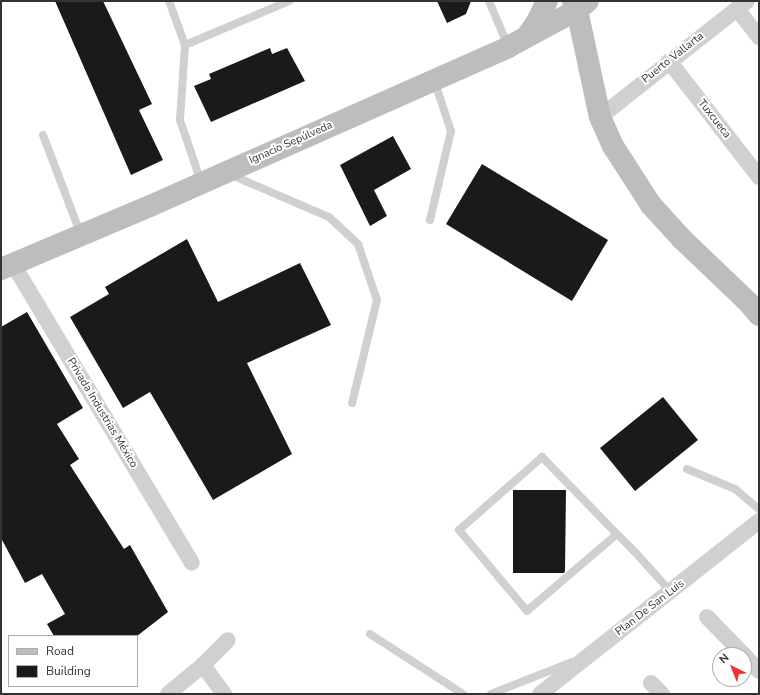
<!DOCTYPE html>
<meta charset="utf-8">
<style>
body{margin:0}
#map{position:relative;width:760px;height:695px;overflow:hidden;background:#fff;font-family:"Nunito Sans",sans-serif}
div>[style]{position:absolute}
.building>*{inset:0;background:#1a1a1a}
.lane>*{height:8px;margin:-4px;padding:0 4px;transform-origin:4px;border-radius:4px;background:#d0d0d0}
.street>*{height:16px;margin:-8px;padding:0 8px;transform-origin:8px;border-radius:8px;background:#d0d0d0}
.secondary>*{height:22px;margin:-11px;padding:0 11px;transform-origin:11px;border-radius:11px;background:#bdbdbd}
span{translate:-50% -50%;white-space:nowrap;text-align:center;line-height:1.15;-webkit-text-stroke:4px #fff;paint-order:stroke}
.street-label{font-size:11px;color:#333}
.frame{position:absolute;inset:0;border:2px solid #333;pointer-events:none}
.legend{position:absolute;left:8px;top:635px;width:130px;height:52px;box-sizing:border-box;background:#fff;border:1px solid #adadad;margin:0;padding:5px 7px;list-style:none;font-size:12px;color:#333}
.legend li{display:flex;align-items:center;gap:8px;height:20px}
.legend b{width:20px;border:1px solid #adadad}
.north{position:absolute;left:712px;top:647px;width:40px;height:40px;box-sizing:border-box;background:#fff;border:1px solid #adadad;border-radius:50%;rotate:317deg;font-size:11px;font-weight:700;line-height:16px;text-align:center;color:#333}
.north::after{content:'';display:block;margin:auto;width:14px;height:18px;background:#ec3337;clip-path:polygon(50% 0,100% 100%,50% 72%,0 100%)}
</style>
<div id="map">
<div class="building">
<div style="clip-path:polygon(55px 1px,103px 1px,152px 104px,139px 110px,163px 160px,131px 175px)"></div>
<div style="clip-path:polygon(437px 1px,471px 1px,466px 14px,447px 23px)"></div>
<div style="clip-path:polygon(270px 48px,272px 54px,287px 48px,305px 81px,211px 122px,194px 86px,211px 79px,209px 74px)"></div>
<div style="clip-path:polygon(393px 136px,411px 169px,374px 190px,387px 216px,370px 226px,340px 165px)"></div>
<div style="clip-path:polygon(482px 164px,608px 240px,572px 301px,446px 224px)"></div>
<div style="clip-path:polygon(187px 239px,218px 302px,300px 263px,331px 325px,247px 363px,292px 454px,213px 500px,150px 392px,123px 408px,70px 317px,109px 294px,105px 287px)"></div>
<div style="clip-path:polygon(27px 312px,83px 408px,57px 424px,79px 459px,70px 465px,124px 549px,130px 545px,168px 612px,137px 636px,54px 636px,47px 624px,65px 614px,42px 574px,25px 583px,1px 538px,1px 327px)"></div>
<div style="clip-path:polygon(663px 397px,698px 440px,635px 491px,600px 448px)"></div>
<div style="clip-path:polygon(513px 490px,566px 490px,565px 571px,564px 573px,513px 573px)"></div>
</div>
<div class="lane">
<div style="left:169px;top:1px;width:47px;rotate:70deg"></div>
<div style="left:185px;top:45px;width:75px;rotate:93.8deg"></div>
<div style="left:180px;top:120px;width:65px;rotate:71.3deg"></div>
<div style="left:489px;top:1px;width:49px;rotate:67.1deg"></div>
<div style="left:185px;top:45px;width:113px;rotate:-22.9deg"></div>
<div style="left:43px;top:135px;width:107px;rotate:69.2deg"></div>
<div style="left:229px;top:174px;width:109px;rotate:23.3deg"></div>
<div style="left:329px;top:217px;width:40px;rotate:43deg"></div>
<div style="left:358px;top:244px;width:59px;rotate:71.3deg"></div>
<div style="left:377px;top:300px;width:106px;rotate:103.6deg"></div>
<div style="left:430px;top:220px;width:91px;rotate:-76.7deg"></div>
<div style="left:451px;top:131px;width:54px;rotate:-108.4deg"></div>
<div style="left:687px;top:469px;width:52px;rotate:22.6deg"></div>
<div style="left:735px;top:489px;width:31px;rotate:40deg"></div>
<div style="left:617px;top:534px;width:118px;rotate:139.5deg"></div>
<div style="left:527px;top:611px;width:106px;rotate:-130deg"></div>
<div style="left:459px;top:530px;width:111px;rotate:-41.3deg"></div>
<div style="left:542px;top:457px;width:107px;rotate:45.8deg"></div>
<div style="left:617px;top:534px;width:25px;rotate:45deg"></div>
<div style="left:635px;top:552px;width:54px;rotate:48deg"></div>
<div style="left:370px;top:634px;width:111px;rotate:32.8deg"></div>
<div style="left:491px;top:694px;width:87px;rotate:-21.6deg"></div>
</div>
<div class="street">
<div style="left:737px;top:9px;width:36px;rotate:52deg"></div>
<div style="left:669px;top:61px;width:147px;rotate:52.2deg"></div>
<div style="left:600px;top:117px;width:187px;rotate:-38.3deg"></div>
<div style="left:13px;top:264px;width:348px;rotate:59.1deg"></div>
<div style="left:707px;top:617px;width:53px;rotate:45.8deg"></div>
<div style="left:744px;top:655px;width:22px;rotate:47deg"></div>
<div style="left:203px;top:665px;width:36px;rotate:54deg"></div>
<div style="left:651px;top:683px;width:16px;rotate:45deg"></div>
<div style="left:168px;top:694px;width:45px;rotate:-39.6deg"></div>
<div style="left:203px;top:665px;width:35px;rotate:-45deg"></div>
<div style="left:540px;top:694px;width:279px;rotate:-38.3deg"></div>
</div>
<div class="secondary">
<div style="left:573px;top:1px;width:10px;rotate:66deg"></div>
<div style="left:577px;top:10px;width:109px;rotate:77.9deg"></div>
<div style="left:600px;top:117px;width:32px;rotate:66deg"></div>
<div style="left:613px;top:146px;width:70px;rotate:57.2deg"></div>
<div style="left:651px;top:205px;width:46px;rotate:47.6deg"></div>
<div style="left:682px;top:239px;width:91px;rotate:43.7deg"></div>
<div style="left:748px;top:302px;width:17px;rotate:50deg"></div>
<div style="left:527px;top:36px;width:19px;rotate:-55deg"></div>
<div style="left:538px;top:20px;width:21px;rotate:-65deg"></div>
<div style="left:1px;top:269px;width:162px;rotate:-22.9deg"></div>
<div style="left:150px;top:206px;width:392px;rotate:-23.9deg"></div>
<div style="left:508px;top:47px;width:78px;rotate:-28.2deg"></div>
<div style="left:577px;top:10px;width:14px;rotate:-39deg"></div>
</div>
<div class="street-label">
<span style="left:673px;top:58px;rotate:-38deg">Puerto Vallarta</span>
<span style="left:714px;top:119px;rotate:52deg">Tuxcueca</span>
<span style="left:291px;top:143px;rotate:-24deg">Ignacio Sepúlveda</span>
<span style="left:102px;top:413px;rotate:59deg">Privada Industrias México</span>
<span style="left:650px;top:608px;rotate:-38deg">Plan De San Luis</span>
</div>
<div class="frame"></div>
<ul class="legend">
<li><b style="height:5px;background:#bdbdbd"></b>Road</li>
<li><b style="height:11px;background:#1a1a1a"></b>Building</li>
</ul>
<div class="north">N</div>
</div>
